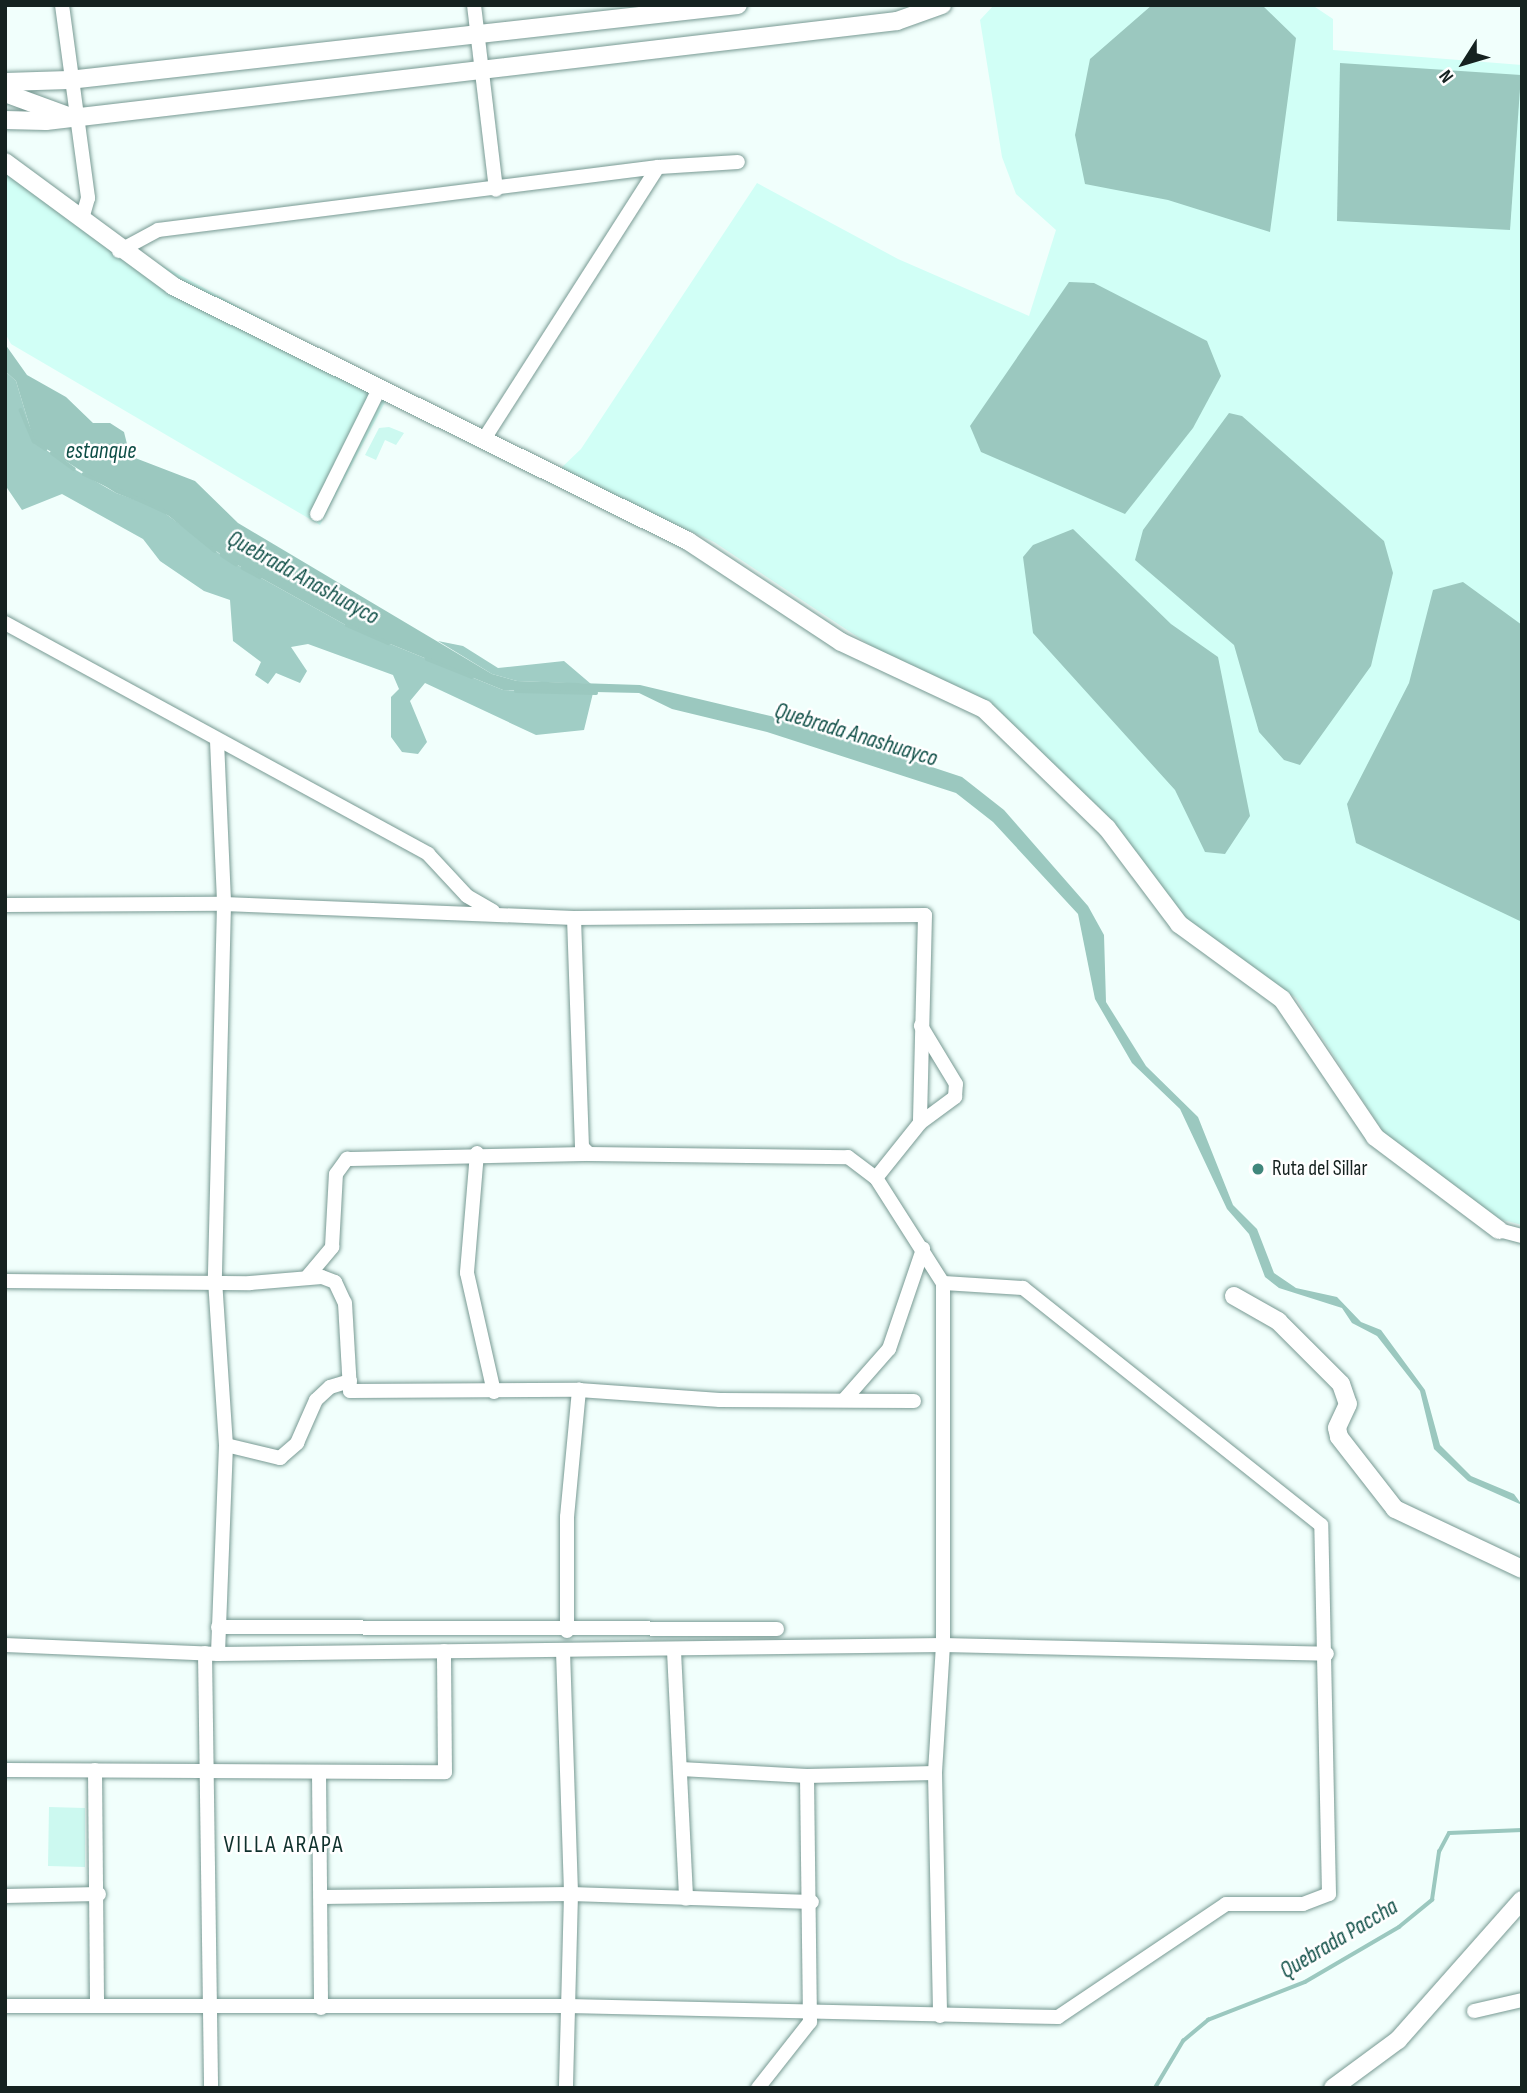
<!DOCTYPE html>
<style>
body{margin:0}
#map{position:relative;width:1527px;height:2093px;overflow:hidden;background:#f1fffc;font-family:"Sofia Sans Condensed",sans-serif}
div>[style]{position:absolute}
.built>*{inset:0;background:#d1fff6}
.green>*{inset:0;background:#ccf9f0}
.forest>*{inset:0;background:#a0cdc5}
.water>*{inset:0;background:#9bc8bf}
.stream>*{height:3.5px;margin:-1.75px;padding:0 1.75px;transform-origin:1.75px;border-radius:1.75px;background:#9bc8bf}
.roads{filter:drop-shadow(0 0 2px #789a93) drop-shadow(0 0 2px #789a93)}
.minor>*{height:14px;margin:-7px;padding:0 7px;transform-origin:7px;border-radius:7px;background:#fff}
.tertiary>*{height:18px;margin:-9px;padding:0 9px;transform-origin:9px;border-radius:9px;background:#fff}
.dots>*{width:19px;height:19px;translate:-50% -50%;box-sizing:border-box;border:4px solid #fff;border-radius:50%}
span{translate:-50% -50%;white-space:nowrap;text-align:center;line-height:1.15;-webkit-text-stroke:5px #fff;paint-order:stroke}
.poi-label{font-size:21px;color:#152220}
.left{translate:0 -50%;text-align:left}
.water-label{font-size:23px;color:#0d4d45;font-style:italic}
.quarter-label{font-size:24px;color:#0f312c;letter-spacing:2px}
.frame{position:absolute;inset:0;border:7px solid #152220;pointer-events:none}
.north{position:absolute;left:1429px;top:28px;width:70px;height:70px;-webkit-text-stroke:5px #fff;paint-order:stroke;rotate:233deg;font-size:19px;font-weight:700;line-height:28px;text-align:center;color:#152220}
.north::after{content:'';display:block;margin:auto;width:24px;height:32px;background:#152220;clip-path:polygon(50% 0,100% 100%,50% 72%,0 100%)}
</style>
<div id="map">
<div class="built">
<div style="clip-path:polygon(994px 5px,1312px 5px,1333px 19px,1333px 50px,1522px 65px,1522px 1225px,1484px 1215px,1392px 1145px,1296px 998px,1192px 926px,1109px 817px,985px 700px,879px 651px,714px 542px,559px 470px,581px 449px,757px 183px,898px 259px,1029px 316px,1056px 230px,1016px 194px,1002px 157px,980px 20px)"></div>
<div style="clip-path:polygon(5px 159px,111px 238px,392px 389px,320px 525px,11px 344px,5px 333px)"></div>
</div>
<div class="green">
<div style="clip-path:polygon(389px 427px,404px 433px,396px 445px,385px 440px,376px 460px,365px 455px,379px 428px)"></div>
<div style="clip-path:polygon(49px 1807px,85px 1808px,85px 1867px,48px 1866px)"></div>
</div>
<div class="forest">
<div style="clip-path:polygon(5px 371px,16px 381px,34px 441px,67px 465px,116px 493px,158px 508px,225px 558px,351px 628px,503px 690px,593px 693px,584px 730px,536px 735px,425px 683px,410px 701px,427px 742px,418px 754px,402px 752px,391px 737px,391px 697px,399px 689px,393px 675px,308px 644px,291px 647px,307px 671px,300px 683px,276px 673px,268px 684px,255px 675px,261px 662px,233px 641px,230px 600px,204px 591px,160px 561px,143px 539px,62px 494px,22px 510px,5px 485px)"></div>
<div style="clip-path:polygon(438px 641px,463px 646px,498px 668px,564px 661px,591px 684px,517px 681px,492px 674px)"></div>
</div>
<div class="water">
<div style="clip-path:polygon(1152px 5px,1262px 5px,1296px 38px,1270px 232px,1168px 200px,1085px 184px,1075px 135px,1090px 59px)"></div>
<div style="clip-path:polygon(1340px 63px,1521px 75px,1510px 230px,1337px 221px)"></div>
<div style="clip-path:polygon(1069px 282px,1094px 283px,1207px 341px,1221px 376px,1193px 428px,1125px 514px,981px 452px,970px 426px)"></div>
<div style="clip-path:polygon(5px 344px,27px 375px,66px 397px,93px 423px,110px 423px,124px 432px,130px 456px,195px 481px,238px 523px,492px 674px,517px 681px,640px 685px,796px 722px,962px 777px,1004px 810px,1088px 906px,1104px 935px,1106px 1002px,1146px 1066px,1198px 1117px,1233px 1205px,1257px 1229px,1274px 1273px,1296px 1288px,1337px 1297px,1361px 1322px,1381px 1330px,1425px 1390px,1440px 1445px,1471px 1476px,1514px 1494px,1522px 1505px,1468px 1481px,1434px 1449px,1420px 1391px,1377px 1336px,1352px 1323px,1342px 1308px,1279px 1288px,1265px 1277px,1249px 1234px,1227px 1209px,1180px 1109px,1132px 1063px,1095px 999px,1078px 914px,993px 822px,956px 793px,767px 732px,672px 709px,639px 693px,503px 690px,351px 628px,225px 558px,170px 514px,116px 493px,34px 441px,16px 381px,5px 371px)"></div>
<div style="clip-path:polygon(1229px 413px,1242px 416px,1384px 541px,1393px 573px,1371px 666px,1300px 765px,1284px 760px,1259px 732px,1234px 645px,1135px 560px,1143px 530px)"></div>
<div style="clip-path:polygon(1073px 529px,1171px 624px,1218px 657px,1250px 816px,1225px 854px,1205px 852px,1175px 790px,1033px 633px,1023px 557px,1033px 545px)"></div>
<div style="clip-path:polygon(1463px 582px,1522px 625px,1522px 922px,1356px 843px,1347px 804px,1409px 683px,1433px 590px)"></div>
</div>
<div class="stream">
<div style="left:21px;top:410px;width:34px;rotate:67deg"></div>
<div style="left:34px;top:441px;width:14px;rotate:34deg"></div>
<div style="left:52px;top:453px;width:27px;rotate:36deg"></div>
<div style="left:84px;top:474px;width:95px;rotate:24.9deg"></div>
<div style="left:170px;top:514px;width:58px;rotate:39.4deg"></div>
<div style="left:222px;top:555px;width:17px;rotate:33deg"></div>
<div style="left:243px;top:568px;width:19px;rotate:28deg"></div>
<div style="left:347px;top:625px;width:45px;rotate:23.7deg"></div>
<div style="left:427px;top:659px;width:48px;rotate:21.8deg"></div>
<div style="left:516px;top:691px;width:80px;rotate:1.4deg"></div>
<div style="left:1155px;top:2088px;width:55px;rotate:-59.2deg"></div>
<div style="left:1183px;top:2041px;width:33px;rotate:-40deg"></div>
<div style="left:1208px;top:2020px;width:104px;rotate:-21.4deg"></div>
<div style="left:1305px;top:1982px;width:109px;rotate:-30.3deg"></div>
<div style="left:1399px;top:1927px;width:43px;rotate:-39.3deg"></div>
<div style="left:1432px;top:1900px;width:49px;rotate:-81.7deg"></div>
<div style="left:1439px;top:1852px;width:21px;rotate:-62deg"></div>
<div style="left:1449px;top:1833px;width:73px;rotate:-2.4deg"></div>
</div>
<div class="roads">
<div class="minor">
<div style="left:62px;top:5px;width:195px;rotate:82.3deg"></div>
<div style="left:88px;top:198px;width:22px;rotate:106deg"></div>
<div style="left:474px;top:5px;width:186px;rotate:83.2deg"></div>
<div style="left:119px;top:251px;width:44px;rotate:-28.3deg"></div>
<div style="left:158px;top:230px;width:504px;rotate:-7.18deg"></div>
<div style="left:658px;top:167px;width:80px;rotate:-3.6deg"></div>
<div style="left:484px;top:439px;width:323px;rotate:-57.4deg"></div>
<div style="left:317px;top:514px;width:140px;rotate:-63.6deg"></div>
<div style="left:5px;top:623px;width:482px;rotate:28.6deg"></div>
<div style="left:428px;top:854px;width:57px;rotate:47.1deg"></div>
<div style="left:467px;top:896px;width:30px;rotate:30deg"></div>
<div style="left:217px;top:741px;width:163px;rotate:87.5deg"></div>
<div style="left:224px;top:904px;width:376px;rotate:91.4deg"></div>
<div style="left:215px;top:1280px;width:165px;rotate:86.2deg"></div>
<div style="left:226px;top:1445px;width:209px;rotate:92.2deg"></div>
<div style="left:5px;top:905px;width:219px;rotate:-0.3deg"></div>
<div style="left:224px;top:904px;width:350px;rotate:2.3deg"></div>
<div style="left:574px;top:918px;width:351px;rotate:-0.5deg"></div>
<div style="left:925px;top:915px;width:208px;rotate:91.4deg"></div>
<div style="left:920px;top:1123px;width:70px;rotate:128.7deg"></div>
<div style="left:574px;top:918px;width:229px;rotate:88deg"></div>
<div style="left:582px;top:1147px;width:10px;rotate:45deg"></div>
<div style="left:589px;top:1154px;width:259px;rotate:0.7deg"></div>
<div style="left:848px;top:1157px;width:35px;rotate:37deg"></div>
<div style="left:876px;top:1178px;width:125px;rotate:57.5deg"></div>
<div style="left:943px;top:1283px;width:362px;rotate:90deg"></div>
<div style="left:943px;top:1645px;width:128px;rotate:93.6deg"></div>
<div style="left:935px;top:1773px;width:243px;rotate:88.8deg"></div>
<div style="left:920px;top:1123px;width:44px;rotate:-36.6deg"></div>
<div style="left:955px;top:1097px;width:13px;rotate:-86deg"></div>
<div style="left:956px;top:1084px;width:68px;rotate:-121.1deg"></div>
<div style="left:477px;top:1153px;width:120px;rotate:94.8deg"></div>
<div style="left:467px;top:1273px;width:122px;rotate:77.2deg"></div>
<div style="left:1499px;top:1230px;width:24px;rotate:15deg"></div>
<div style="left:308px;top:1276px;width:38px;rotate:-50deg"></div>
<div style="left:332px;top:1247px;width:73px;rotate:-86.9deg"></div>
<div style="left:336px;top:1174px;width:19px;rotate:-54deg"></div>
<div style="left:347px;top:1159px;width:242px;rotate:-1.2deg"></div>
<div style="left:5px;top:1281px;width:245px;rotate:0.5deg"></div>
<div style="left:250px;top:1283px;width:72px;rotate:-4.8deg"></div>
<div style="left:322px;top:1277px;width:14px;rotate:21deg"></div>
<div style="left:335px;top:1282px;width:23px;rotate:65deg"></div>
<div style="left:345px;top:1303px;width:88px;rotate:86.7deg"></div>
<div style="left:350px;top:1391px;width:229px;rotate:-0.3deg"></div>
<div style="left:579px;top:1390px;width:141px;rotate:4.1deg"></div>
<div style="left:720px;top:1400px;width:194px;rotate:0.3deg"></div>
<div style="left:844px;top:1400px;width:68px;rotate:-48.6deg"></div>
<div style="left:889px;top:1349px;width:106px;rotate:-71.2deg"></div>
<div style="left:226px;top:1445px;width:56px;rotate:13.5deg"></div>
<div style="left:280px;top:1458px;width:23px;rotate:-41deg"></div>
<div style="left:297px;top:1443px;width:47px;rotate:-66.2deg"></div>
<div style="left:316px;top:1400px;width:19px;rotate:-43deg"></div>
<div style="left:330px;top:1387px;width:21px;rotate:-17deg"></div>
<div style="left:218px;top:1627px;width:559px;rotate:0.2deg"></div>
<div style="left:567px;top:1631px;width:114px;rotate:-90deg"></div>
<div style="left:567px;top:1517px;width:128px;rotate:-84.6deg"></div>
<div style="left:5px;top:1645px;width:213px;rotate:2.4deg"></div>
<div style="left:218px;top:1654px;width:725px;rotate:-0.71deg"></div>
<div style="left:943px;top:1645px;width:384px;rotate:1.3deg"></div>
<div style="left:563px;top:1651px;width:243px;rotate:88.1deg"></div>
<div style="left:571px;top:1894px;width:194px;rotate:91.5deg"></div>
<div style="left:674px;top:1651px;width:248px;rotate:87.2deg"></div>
<div style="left:205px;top:1653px;width:435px;rotate:89.2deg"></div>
<div style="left:681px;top:1769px;width:126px;rotate:3.2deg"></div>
<div style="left:807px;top:1776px;width:128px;rotate:-1.3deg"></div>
<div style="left:5px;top:1770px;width:440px;rotate:0.3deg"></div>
<div style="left:445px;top:1772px;width:121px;rotate:-90.5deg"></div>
<div style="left:95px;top:1770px;width:234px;rotate:89.5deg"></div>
<div style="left:319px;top:1772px;width:236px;rotate:89.5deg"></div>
<div style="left:5px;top:1896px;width:94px;rotate:-1.2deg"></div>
<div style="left:321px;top:1897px;width:250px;rotate:-0.7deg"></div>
<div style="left:571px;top:1894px;width:241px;rotate:1.9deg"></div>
<div style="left:5px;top:2006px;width:563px"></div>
<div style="left:568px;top:2006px;width:490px;rotate:1.3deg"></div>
<div style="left:1058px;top:2017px;width:202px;rotate:-33.9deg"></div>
<div style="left:1226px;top:1904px;width:77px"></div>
<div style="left:1303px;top:1904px;width:28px;rotate:-21deg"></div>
<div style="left:1329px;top:1894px;width:369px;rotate:-91.2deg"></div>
<div style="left:1321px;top:1525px;width:381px;rotate:-141.5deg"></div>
<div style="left:1023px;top:1288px;width:80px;rotate:-176.4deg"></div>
<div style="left:1474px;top:2011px;width:49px;rotate:-12.9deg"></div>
<div style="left:758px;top:2088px;width:84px;rotate:-51.8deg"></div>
<div style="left:810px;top:2022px;width:246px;rotate:-90.7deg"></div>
</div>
<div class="tertiary">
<div style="left:5px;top:82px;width:64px;rotate:-1.8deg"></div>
<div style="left:69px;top:80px;width:673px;rotate:-6.4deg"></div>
<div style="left:5px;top:93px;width:64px;rotate:20.1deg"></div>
<div style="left:5px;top:120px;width:41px;rotate:1.4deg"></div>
<div style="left:46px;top:121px;width:857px;rotate:-6.7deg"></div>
<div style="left:897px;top:21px;width:48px;rotate:-19.6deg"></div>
<div style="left:5px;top:162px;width:209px;rotate:36.4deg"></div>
<div style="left:173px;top:286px;width:575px;rotate:26.34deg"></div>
<div style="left:688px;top:541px;width:183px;rotate:33.4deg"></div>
<div style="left:841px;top:642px;width:158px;rotate:25.1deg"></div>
<div style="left:984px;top:709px;width:171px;rotate:44.1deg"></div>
<div style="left:1107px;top:828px;width:120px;rotate:53.1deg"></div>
<div style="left:1179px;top:924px;width:127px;rotate:36.1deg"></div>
<div style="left:1282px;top:999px;width:166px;rotate:56deg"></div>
<div style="left:1375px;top:1137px;width:155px;rotate:36.9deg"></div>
<div style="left:1234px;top:1296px;width:51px;rotate:29.6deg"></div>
<div style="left:1278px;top:1321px;width:89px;rotate:45deg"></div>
<div style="left:1341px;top:1384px;width:21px;rotate:71deg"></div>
<div style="left:1348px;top:1404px;width:26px;rotate:115deg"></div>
<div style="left:1337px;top:1428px;width:9px;rotate:77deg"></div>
<div style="left:1339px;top:1437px;width:91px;rotate:52.1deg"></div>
<div style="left:1395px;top:1509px;width:140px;rotate:25.3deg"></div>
<div style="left:1333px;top:2088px;width:81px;rotate:-36.4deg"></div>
<div style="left:1398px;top:2040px;width:187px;rotate:-48.5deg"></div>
</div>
</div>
<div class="dots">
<div style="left:1258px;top:1169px;background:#42877c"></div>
</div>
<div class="poi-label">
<span class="left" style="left:1272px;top:1169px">Ruta del Sillar</span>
</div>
<div class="water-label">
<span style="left:101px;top:451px">estanque</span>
<span style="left:303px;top:578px;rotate:29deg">Quebrada Anashuayco</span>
<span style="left:856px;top:735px;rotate:17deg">Quebrada Anashuayco</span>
<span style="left:1339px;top:1939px;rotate:-31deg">Quebrada Paccha</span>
</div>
<div class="quarter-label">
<span style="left:284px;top:1845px">VILLA ARAPA</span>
</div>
<div class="frame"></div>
<div class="north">N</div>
</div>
